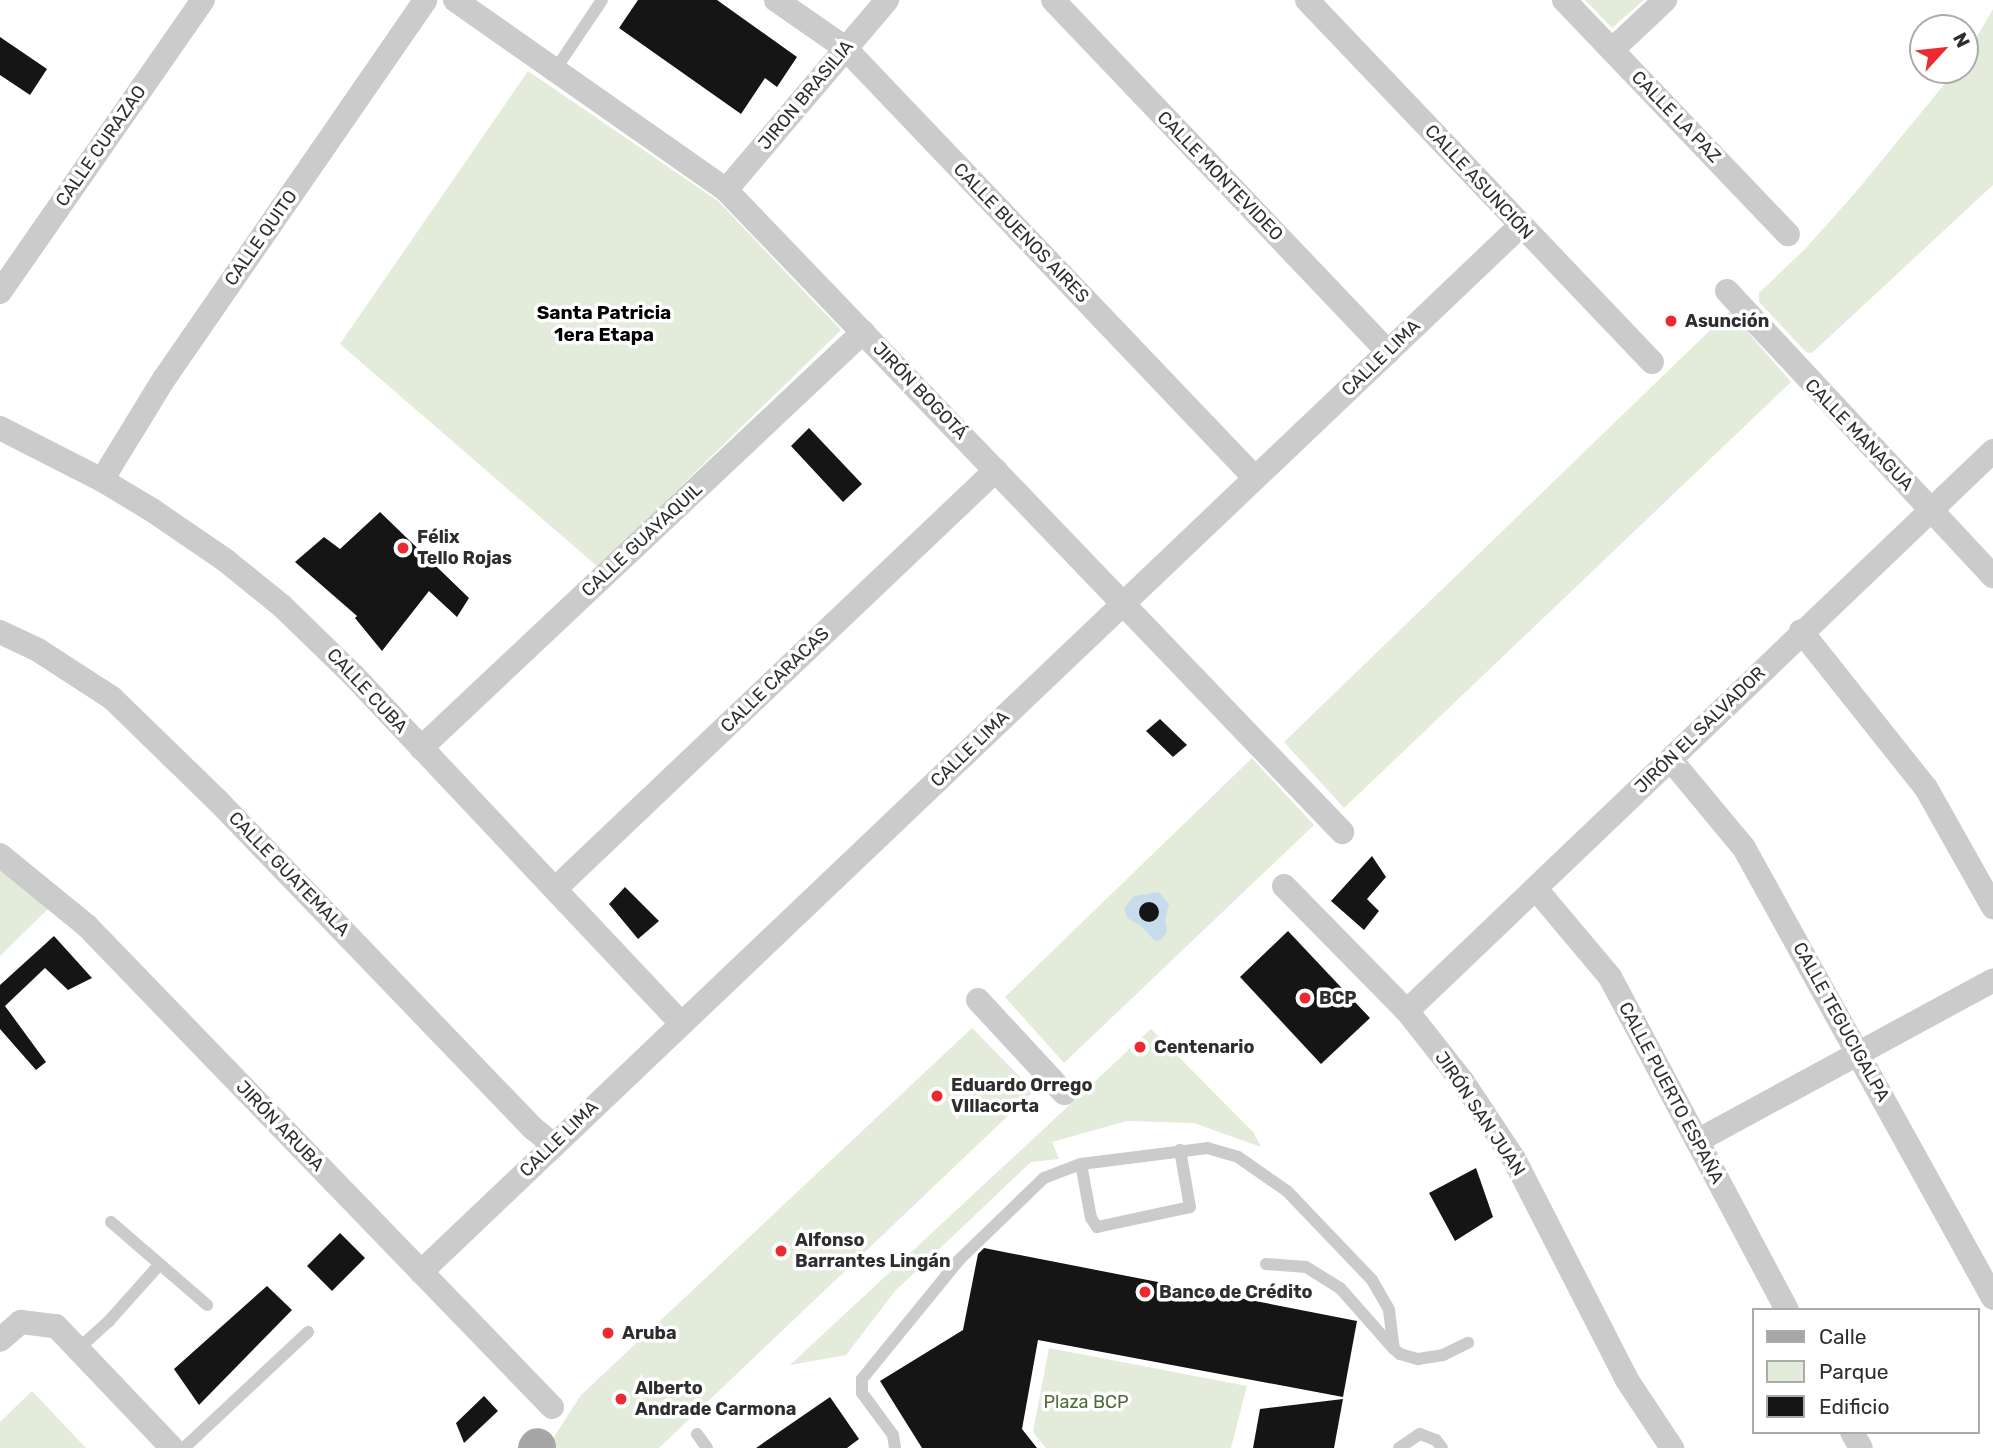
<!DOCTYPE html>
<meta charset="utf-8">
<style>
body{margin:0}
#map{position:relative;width:1993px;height:1448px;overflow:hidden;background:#fff;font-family:Rubik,sans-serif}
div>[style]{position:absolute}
.green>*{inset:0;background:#e3ecdb}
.water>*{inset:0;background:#c6dced}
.building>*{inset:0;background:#151515}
.round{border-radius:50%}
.lane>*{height:12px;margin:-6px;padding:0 6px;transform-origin:6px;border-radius:6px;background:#cbcbcb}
.street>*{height:24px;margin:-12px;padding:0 12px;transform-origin:12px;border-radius:12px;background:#cbcbcb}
.primary>*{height:37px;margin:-18.5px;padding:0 18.5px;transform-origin:18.5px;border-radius:18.5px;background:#a6a6a6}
.dots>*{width:19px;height:19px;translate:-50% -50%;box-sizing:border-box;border:4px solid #fff;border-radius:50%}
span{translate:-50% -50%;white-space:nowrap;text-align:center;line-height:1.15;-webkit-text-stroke:7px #fff;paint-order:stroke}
.street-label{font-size:18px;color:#2e2e2e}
.poi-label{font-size:18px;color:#2e2e2e;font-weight:700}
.left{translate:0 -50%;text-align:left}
.park-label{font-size:18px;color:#4f6b3a}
.neighbourhood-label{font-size:19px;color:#000;font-weight:700}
.legend{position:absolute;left:1752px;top:1308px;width:228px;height:126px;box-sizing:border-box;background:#fff;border:2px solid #ababab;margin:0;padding:9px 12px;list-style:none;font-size:21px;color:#2e2e2e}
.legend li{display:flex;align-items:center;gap:14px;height:35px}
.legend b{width:35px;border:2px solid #ababab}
.north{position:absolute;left:1909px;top:14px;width:70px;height:70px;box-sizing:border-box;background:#fff;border:2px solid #ababab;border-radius:50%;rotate:63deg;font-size:19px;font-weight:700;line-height:28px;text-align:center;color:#2e2e2e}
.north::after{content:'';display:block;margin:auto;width:24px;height:32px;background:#ec292f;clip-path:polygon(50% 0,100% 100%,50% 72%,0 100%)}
</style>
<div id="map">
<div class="green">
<div style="clip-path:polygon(1585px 0,1644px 0,1612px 28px)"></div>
<div style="clip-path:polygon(1993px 9px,1993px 185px,1812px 353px,1806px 352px,1759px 302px,1759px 293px,1806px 248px,1855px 193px,1956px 70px,1965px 70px,1965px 57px)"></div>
<div style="clip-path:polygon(528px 71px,718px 201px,841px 330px,598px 567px,340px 344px)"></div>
<div style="clip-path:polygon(1730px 311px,1791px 382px,1344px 808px,1284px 742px)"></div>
<div style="clip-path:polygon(1252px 758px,1314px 825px,1064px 1063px,1005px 997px)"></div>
<div style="clip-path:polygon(0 868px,48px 909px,0 956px)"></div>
<div style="clip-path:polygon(972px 1028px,1034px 1091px,659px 1448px,556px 1448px,552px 1440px,581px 1395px)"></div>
<div style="clip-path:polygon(1151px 1029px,1254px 1133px,1261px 1147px,1194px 1123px,1127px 1121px,1052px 1142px,1059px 1159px,1031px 1162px,895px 1291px,846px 1355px,790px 1365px)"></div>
<div style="clip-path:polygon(1049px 1348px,1247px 1386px,1231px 1448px,1046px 1448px,1033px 1432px)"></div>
<div style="clip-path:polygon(32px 1391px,86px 1448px,0 1448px,0 1422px)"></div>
</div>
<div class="water">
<div style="clip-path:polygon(evenodd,1159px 892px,1169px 904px,1165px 920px,1167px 931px,1161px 940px,1155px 941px,1140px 925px,1127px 918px,1124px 908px,1134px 896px,1159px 892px,1151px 902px,1159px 908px,1159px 914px,1157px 918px,1148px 922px,1143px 920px,1140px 910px,1142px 906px,1151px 902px)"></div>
</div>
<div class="building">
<div style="clip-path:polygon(638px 0,717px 0,797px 57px,777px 87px,765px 78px,741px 114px,619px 28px)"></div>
<div style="clip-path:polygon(0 37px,47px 69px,30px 95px,0 75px)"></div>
<div style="clip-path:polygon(809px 428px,862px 484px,843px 502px,791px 446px)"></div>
<div style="clip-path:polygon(380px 512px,469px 598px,457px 617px,429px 591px,382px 651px,355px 618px,357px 616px,295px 562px,324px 537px,340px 549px)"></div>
<div style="clip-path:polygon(1160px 719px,1187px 745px,1173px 757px,1146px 731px)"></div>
<div style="clip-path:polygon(1372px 856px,1386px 877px,1367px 899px,1379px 911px,1364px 930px,1331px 901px)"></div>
<div style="clip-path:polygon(625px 887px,659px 921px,638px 939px,609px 904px)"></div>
<div class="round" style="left:1139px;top:902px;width:20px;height:20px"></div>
<div style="clip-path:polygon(1288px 931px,1370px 1018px,1321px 1064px,1240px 977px)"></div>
<div style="clip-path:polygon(54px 936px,92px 978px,68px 990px,45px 968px,5px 1006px,46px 1062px,36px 1070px,0 1029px,0 985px)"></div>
<div style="clip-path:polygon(1476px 1168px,1493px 1217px,1455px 1241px,1429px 1193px)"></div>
<div style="clip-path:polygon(340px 1233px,365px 1258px,332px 1291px,307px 1266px)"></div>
<div style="clip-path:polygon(984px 1248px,1357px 1321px,1343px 1397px,1038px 1340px,1022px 1429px,1037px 1448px,922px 1448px,880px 1381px,963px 1330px,978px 1254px)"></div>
<div style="clip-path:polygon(267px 1286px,292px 1310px,199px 1405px,174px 1369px)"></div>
<div style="clip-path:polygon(484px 1396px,498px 1411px,464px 1443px,456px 1423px)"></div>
<div style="clip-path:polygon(830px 1397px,859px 1439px,847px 1448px,756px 1448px)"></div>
<div style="clip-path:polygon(1343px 1399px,1334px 1448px,1253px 1448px,1260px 1409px)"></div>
</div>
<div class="lane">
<div style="left:555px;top:70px;width:84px;rotate:-56.1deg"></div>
<div style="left:1081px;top:1164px;width:55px;rotate:79.5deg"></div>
<div style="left:1091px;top:1218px;width:11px;rotate:56deg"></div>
<div style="left:1097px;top:1227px;width:95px;rotate:-12.1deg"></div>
<div style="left:1190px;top:1207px;width:58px;rotate:-100deg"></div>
<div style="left:111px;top:1222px;width:127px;rotate:40.8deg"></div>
<div style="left:1266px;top:1264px;width:40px;rotate:4.3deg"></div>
<div style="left:1306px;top:1267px;width:40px;rotate:32deg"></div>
<div style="left:1340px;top:1288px;width:81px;rotate:48.5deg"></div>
<div style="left:78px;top:1349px;width:42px;rotate:-42.1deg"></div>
<div style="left:109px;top:1321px;width:76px;rotate:-48.2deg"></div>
<div style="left:697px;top:1434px;width:17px;rotate:54deg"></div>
<div style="left:184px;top:1448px;width:170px;rotate:-43.1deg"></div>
<div style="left:895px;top:1448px;width:13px;rotate:-99deg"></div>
<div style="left:893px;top:1435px;width:52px;rotate:-126.4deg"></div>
<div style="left:862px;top:1393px;width:14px;rotate:-90deg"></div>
<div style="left:862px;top:1379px;width:155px;rotate:-50.8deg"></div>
<div style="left:960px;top:1259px;width:117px;rotate:-44deg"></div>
<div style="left:1044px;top:1178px;width:40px;rotate:-21deg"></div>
<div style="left:1081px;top:1164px;width:127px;rotate:-7.2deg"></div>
<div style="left:1207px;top:1148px;width:32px;rotate:16deg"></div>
<div style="left:1238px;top:1157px;width:60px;rotate:34.8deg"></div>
<div style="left:1287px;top:1191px;width:123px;rotate:46.3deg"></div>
<div style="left:1372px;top:1280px;width:34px;rotate:60deg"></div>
<div style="left:1389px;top:1310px;width:39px;rotate:83deg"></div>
<div style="left:1394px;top:1349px;width:8px;rotate:40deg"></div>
<div style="left:1400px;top:1354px;width:19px;rotate:16deg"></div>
<div style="left:1418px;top:1359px;width:25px;rotate:-9deg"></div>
<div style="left:1443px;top:1355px;width:28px;rotate:-26deg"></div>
<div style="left:1399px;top:1448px;width:25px;rotate:-34deg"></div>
<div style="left:1420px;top:1434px;width:17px;rotate:21deg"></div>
<div style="left:1436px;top:1440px;width:10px;rotate:53deg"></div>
</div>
<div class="street">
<div style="left:455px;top:0;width:331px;rotate:35deg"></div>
<div style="left:726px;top:190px;width:890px;rotate:46.18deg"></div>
<div style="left:776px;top:0;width:84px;rotate:34.8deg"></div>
<div style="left:845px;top:48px;width:594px;rotate:46.36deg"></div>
<div style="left:1053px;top:0;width:486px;rotate:46.4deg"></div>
<div style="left:1307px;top:0;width:500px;rotate:46.38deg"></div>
<div style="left:1564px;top:0;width:324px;rotate:46.3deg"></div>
<div style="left:1612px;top:50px;width:73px;rotate:-43.3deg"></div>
<div style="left:726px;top:190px;width:249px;rotate:-49.7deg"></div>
<div style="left:1727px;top:291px;width:390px;rotate:47deg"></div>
<div style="left:0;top:292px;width:356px;rotate:-55.2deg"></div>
<div style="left:0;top:428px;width:114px;rotate:27deg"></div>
<div style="left:102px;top:480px;width:58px;rotate:31deg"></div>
<div style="left:152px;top:510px;width:88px;rotate:34.4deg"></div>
<div style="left:225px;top:560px;width:73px;rotate:38.9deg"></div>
<div style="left:282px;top:606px;width:99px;rotate:44.2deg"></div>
<div style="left:353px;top:675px;width:477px;rotate:46.7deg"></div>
<div style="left:102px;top:480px;width:119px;rotate:-58.5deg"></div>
<div style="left:164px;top:379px;width:460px;rotate:-55.4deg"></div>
<div style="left:1801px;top:631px;width:201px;rotate:51.5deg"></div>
<div style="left:1926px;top:788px;width:137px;rotate:60.6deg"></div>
<div style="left:0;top:632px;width:42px;rotate:25.3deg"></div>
<div style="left:38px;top:650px;width:88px;rotate:33deg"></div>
<div style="left:112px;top:698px;width:148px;rotate:44.2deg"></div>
<div style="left:218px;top:801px;width:455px;rotate:46.1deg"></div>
<div style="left:534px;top:1129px;width:26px;rotate:39deg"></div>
<div style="left:421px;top:748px;width:607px;rotate:-43.26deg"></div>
<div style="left:1671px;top:760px;width:114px;rotate:50.3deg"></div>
<div style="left:1744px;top:848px;width:514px;rotate:61.04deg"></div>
<div style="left:0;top:855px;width:112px;rotate:39.2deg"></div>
<div style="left:87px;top:926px;width:669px;rotate:45.97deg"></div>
<div style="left:1284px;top:886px;width:175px;rotate:45.5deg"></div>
<div style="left:1407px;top:1011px;width:90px;rotate:51.7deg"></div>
<div style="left:1463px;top:1082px;width:92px;rotate:56.5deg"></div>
<div style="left:1514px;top:1159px;width:248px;rotate:62.9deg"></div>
<div style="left:1627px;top:1380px;width:82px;rotate:56.5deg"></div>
<div style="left:555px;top:889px;width:608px;rotate:-43.53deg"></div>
<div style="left:1536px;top:889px;width:115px;rotate:49.9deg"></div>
<div style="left:1610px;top:977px;width:377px;rotate:62deg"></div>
<div style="left:978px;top:1000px;width:127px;rotate:47.2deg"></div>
<div style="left:1407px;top:1011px;width:811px;rotate:-43.7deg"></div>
<div style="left:1697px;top:1141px;width:337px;rotate:-28.5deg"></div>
<div style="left:421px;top:1272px;width:1517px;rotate:-43.58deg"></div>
<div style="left:0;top:1340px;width:28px;rotate:-41deg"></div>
<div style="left:21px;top:1322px;width:35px;rotate:7deg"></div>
<div style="left:56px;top:1326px;width:168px;rotate:46.4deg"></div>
<div style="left:1852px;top:1432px;width:18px;rotate:61deg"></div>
</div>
<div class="primary">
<div style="left:536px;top:1448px;width:2px;rotate:-63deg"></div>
</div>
<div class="dots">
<div style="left:1671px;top:321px;background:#ec292f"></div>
<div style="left:403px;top:548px;background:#ec292f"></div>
<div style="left:1305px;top:998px;background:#ec292f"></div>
<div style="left:1140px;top:1047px;background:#ec292f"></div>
<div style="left:937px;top:1096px;background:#ec292f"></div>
<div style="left:781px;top:1251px;background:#ec292f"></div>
<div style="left:1145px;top:1292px;background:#ec292f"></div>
<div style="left:608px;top:1333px;background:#ec292f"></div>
<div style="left:621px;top:1399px;background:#ec292f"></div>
</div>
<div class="street-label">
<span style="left:806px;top:95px;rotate:-50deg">JIRON BRASILIA</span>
<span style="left:1676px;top:117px;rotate:46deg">CALLE LA PAZ</span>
<span style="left:101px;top:146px;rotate:-55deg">CALLE CURAZAO</span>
<span style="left:1220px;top:176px;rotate:46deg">CALLE MONTEVIDEO</span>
<span style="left:1479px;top:182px;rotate:47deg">CALLE ASUNCIÓN</span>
<span style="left:1021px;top:233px;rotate:46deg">CALLE BUENOS AIRES</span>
<span style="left:261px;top:238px;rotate:-55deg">CALLE QUITO</span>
<span style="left:1381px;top:358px;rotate:-44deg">CALLE LIMA</span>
<span style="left:920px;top:391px;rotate:46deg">JIRÓN BOGOTÁ</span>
<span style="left:1859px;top:435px;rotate:46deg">CALLE MANAGUA</span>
<span style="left:642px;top:540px;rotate:-43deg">CALLE GUAYAQUIL</span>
<span style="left:775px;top:680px;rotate:-44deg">CALLE CARACAS</span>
<span style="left:367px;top:691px;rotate:47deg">CALLE CUBA</span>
<span style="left:1700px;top:730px;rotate:-44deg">JIRÓN EL SALVADOR</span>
<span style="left:970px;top:749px;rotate:-44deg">CALLE LIMA</span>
<span style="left:289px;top:874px;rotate:46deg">CALLE GUATEMALA</span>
<span style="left:1841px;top:1022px;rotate:61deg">CALLE TEGUCIGALPA</span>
<span style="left:1671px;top:1093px;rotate:62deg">CALLE PUERTO ESPAÑA</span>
<span style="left:1480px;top:1114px;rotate:56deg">JIRÓN SAN JUAN</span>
<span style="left:280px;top:1126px;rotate:46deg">JIRÓN ARUBA</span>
<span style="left:559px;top:1139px;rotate:-44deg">CALLE LIMA</span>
</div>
<div class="poi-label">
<span class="left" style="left:1685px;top:321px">Asunción</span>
<span class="left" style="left:417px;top:548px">Félix<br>Tello Rojas</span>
<span class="left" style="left:1319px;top:998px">BCP</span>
<span class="left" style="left:1154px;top:1047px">Centenario</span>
<span class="left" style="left:951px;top:1096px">Eduardo Orrego<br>VIllacorta</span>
<span class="left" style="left:795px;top:1251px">Alfonso<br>Barrantes Lingán</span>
<span class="left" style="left:1159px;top:1292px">Banco de Crédito</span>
<span class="left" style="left:622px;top:1333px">Aruba</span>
<span class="left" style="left:635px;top:1399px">Alberto<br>Andrade Carmona</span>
</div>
<div class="park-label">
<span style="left:1086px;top:1402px">Plaza BCP</span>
</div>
<div class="neighbourhood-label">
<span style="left:604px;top:324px">Santa Patricia<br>1era Etapa</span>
</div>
<ul class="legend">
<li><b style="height:9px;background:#a6a6a6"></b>Calle</li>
<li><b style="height:19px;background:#e3ecdb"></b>Parque</li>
<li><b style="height:19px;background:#151515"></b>Edificio</li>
</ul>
<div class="north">N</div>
</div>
